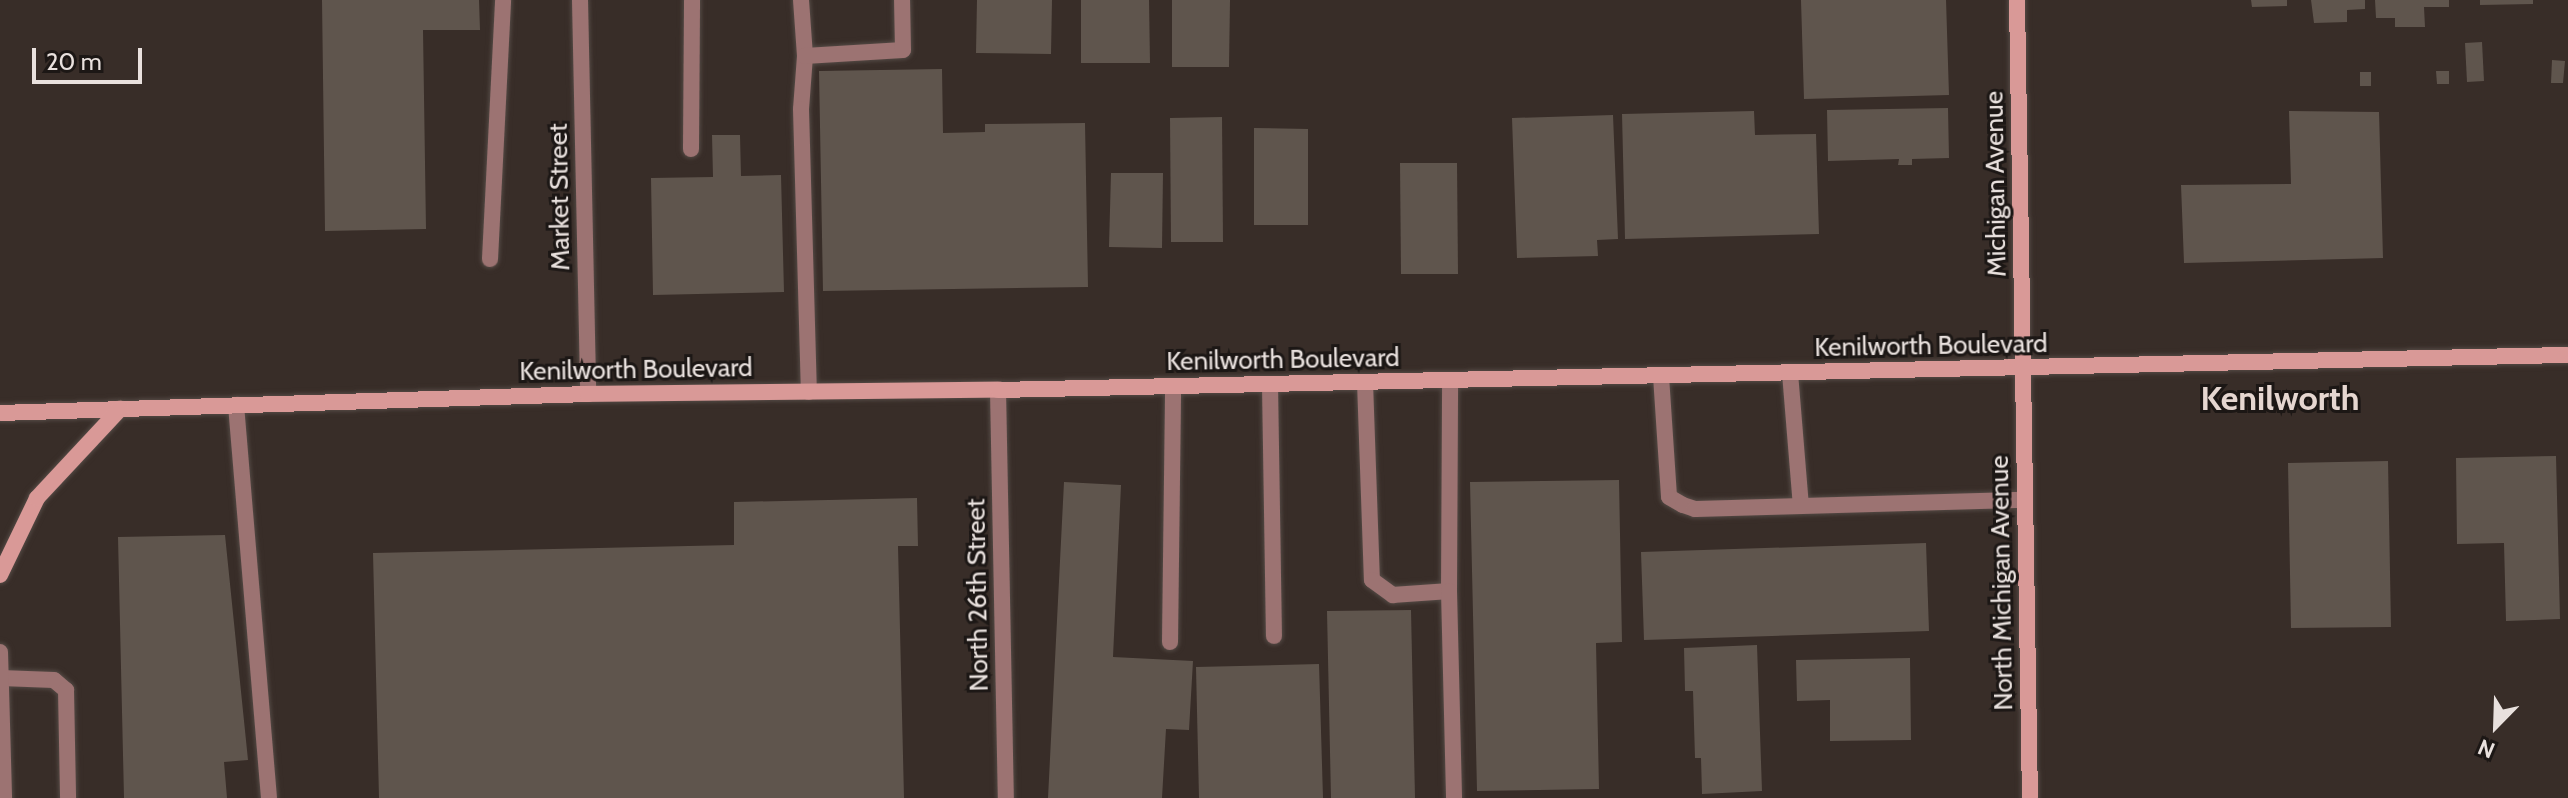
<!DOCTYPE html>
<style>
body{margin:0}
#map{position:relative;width:2568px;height:798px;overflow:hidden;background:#382d28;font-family:Cabin,sans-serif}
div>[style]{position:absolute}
.building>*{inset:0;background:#5f554d}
.roads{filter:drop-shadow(0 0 2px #544a45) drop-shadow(0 0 2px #544a45)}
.lane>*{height:16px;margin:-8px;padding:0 8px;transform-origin:8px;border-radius:8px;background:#9c7372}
.street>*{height:16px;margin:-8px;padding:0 8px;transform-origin:8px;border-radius:8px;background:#9c7372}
.secondary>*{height:16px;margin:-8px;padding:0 8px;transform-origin:8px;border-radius:8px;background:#d99997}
span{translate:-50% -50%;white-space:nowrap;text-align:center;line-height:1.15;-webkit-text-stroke:6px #1c1715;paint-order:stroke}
.street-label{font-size:26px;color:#e9e1de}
.district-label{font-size:34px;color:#e5d6d0;font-weight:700}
.north{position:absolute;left:2456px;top:686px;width:80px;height:80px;-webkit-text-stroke:6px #1c1715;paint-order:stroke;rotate:203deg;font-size:22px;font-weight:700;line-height:32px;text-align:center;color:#e9e1de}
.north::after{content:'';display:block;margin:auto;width:28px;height:36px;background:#e9e1de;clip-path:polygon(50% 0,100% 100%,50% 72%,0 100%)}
.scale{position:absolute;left:32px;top:48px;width:110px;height:36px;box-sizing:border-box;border:4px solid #e9e1de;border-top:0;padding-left:10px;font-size:24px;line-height:28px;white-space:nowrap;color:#e9e1de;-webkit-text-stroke:6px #1c1715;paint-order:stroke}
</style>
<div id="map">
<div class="building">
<div style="clip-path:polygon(322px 0,479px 0,480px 30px,423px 30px,426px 229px,325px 231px)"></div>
<div style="clip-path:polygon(977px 0,1052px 0,1051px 54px,976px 53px)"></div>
<div style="clip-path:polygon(1081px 0,1149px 0,1150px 63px,1081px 63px)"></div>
<div style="clip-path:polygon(1172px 0,1230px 0,1229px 67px,1172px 67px)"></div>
<div style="clip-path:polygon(1801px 0,1946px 0,1949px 95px,1804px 99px)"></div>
<div style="clip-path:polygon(2251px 0,2287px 0,2287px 6px,2252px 7px)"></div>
<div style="clip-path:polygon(2311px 0,2365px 0,2365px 9px,2347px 10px,2347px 22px,2314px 23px)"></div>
<div style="clip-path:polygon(2375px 0,2449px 0,2449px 7px,2424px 7px,2425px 27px,2395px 27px,2395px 18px,2376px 18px)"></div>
<div style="clip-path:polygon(2480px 0,2533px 0,2533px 4px,2480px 5px)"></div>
<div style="clip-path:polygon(2482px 42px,2484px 81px,2467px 82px,2465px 43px)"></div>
<div style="clip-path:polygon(2552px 60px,2565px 61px,2563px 83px,2551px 83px)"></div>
<div style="clip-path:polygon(942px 69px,943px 133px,985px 132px,985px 124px,1085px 123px,1088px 287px,823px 291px,819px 71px)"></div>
<div style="clip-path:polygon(2436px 71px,2449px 71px,2449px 84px,2437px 84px)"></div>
<div style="clip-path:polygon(2360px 72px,2371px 72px,2371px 86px,2360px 86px)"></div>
<div style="clip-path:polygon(1948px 108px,1949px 158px,1912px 159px,1912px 165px,1898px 165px,1899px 159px,1828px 161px,1827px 110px)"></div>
<div style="clip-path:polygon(1754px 111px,1755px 135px,1816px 134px,1819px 234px,1625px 239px,1622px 114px)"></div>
<div style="clip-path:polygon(2289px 111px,2379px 112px,2383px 258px,2184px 263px,2181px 185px,2291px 184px)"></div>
<div style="clip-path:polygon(1613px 115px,1618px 239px,1597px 240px,1598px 256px,1517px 258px,1512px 118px)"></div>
<div style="clip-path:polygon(1222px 117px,1223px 242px,1171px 242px,1170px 118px)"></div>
<div style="clip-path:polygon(1254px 128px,1308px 129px,1308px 225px,1254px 225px)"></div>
<div style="clip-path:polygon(712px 135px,740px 135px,741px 176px,781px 175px,784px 292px,653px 295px,651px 178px,713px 177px)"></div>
<div style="clip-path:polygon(1400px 163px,1457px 163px,1458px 274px,1401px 274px)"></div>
<div style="clip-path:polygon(1111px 173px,1163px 173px,1162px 248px,1109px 247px)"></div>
<div style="clip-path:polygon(2556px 456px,2560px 619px,2506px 621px,2504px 543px,2457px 544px,2456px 458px)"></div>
<div style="clip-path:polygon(2388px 461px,2391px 627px,2291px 628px,2288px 463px)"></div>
<div style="clip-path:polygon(1619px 480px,1622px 642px,1596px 643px,1599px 789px,1477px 791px,1470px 482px)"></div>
<div style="clip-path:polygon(1064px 482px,1121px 485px,1113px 657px,1193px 661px,1189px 730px,1166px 729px,1162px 798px,1048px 798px)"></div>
<div style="clip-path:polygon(917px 498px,918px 546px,898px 546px,904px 798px,379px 798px,373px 553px,734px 545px,734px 502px)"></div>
<div style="clip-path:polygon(225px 535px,248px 760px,224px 762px,227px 798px,124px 798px,118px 537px)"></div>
<div style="clip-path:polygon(1926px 543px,1929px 631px,1644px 640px,1641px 552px)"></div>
<div style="clip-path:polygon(1411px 610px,1415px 798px,1331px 798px,1327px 611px)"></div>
<div style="clip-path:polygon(1757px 645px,1762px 791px,1702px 794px,1701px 758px,1695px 758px,1693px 691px,1685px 691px,1684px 648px)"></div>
<div style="clip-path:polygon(1910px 658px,1911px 740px,1830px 741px,1830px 700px,1797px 701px,1796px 660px)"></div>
<div style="clip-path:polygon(1319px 664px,1323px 798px,1199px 798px,1196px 667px)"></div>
</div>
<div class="roads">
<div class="lane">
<div style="left:801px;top:0;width:56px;rotate:85.9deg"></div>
<div style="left:805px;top:56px;width:53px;rotate:94.3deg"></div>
<div style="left:801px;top:109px;width:283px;rotate:88.4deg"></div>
<div style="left:805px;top:56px;width:98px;rotate:-3.5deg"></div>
<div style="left:903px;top:50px;width:50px;rotate:-91.1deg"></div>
<div style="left:691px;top:149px;width:149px;rotate:-89.6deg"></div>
<div style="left:490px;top:259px;width:259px;rotate:-87.1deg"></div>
<div style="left:1790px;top:373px;width:133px;rotate:85.3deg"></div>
<div style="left:1661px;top:376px;width:121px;rotate:86.2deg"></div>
<div style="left:1669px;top:497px;width:16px;rotate:30deg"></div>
<div style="left:1683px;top:505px;width:13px;rotate:18deg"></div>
<div style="left:1695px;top:509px;width:330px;rotate:-1.6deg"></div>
<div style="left:1365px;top:382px;width:198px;rotate:88deg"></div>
<div style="left:1372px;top:580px;width:26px;rotate:36deg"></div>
<div style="left:1393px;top:595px;width:56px;rotate:-4.1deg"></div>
<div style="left:1449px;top:591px;width:211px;rotate:-89.7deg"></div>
<div style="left:1270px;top:384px;width:252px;rotate:89.1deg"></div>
<div style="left:236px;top:405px;width:394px;rotate:85.2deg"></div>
<div style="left:1449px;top:591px;width:207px;rotate:88.6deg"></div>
<div style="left:1170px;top:642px;width:256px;rotate:-89.3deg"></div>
<div style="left:1px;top:678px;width:53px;rotate:2.2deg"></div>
<div style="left:54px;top:680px;width:16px;rotate:40deg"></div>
<div style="left:66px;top:690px;width:108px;rotate:88.9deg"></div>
</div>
<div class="street">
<div style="left:580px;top:0;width:394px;rotate:88.8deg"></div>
<div style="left:998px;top:390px;width:408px;rotate:88.9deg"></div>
<div style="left:0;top:652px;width:146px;rotate:88.4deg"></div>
</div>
<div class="secondary">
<div style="left:2017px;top:0;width:798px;rotate:89.07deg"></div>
<div style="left:0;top:413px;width:588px;rotate:-1.85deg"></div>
<div style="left:588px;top:394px;width:410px;rotate:-0.6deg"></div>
<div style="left:998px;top:390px;width:1570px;rotate:-1.28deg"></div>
<div style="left:0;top:575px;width:85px;rotate:-64.3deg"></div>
<div style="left:37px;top:498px;width:122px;rotate:-47deg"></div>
</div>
</div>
<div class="street-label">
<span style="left:1996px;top:184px;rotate:-91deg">Michigan Avenue</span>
<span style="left:560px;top:197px;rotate:-91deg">Market Street</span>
<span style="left:1931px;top:346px;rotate:-1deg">Kenilworth Boulevard</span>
<span style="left:1283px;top:360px;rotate:-1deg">Kenilworth Boulevard</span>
<span style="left:636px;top:370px;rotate:-1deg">Kenilworth Boulevard</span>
<span style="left:2002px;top:583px;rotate:-91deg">North Michigan Avenue</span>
<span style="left:978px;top:595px;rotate:-91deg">North 26th Street</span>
</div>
<div class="district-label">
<span style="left:2280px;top:399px">Kenilworth</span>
</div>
<div class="north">N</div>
<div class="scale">20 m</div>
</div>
